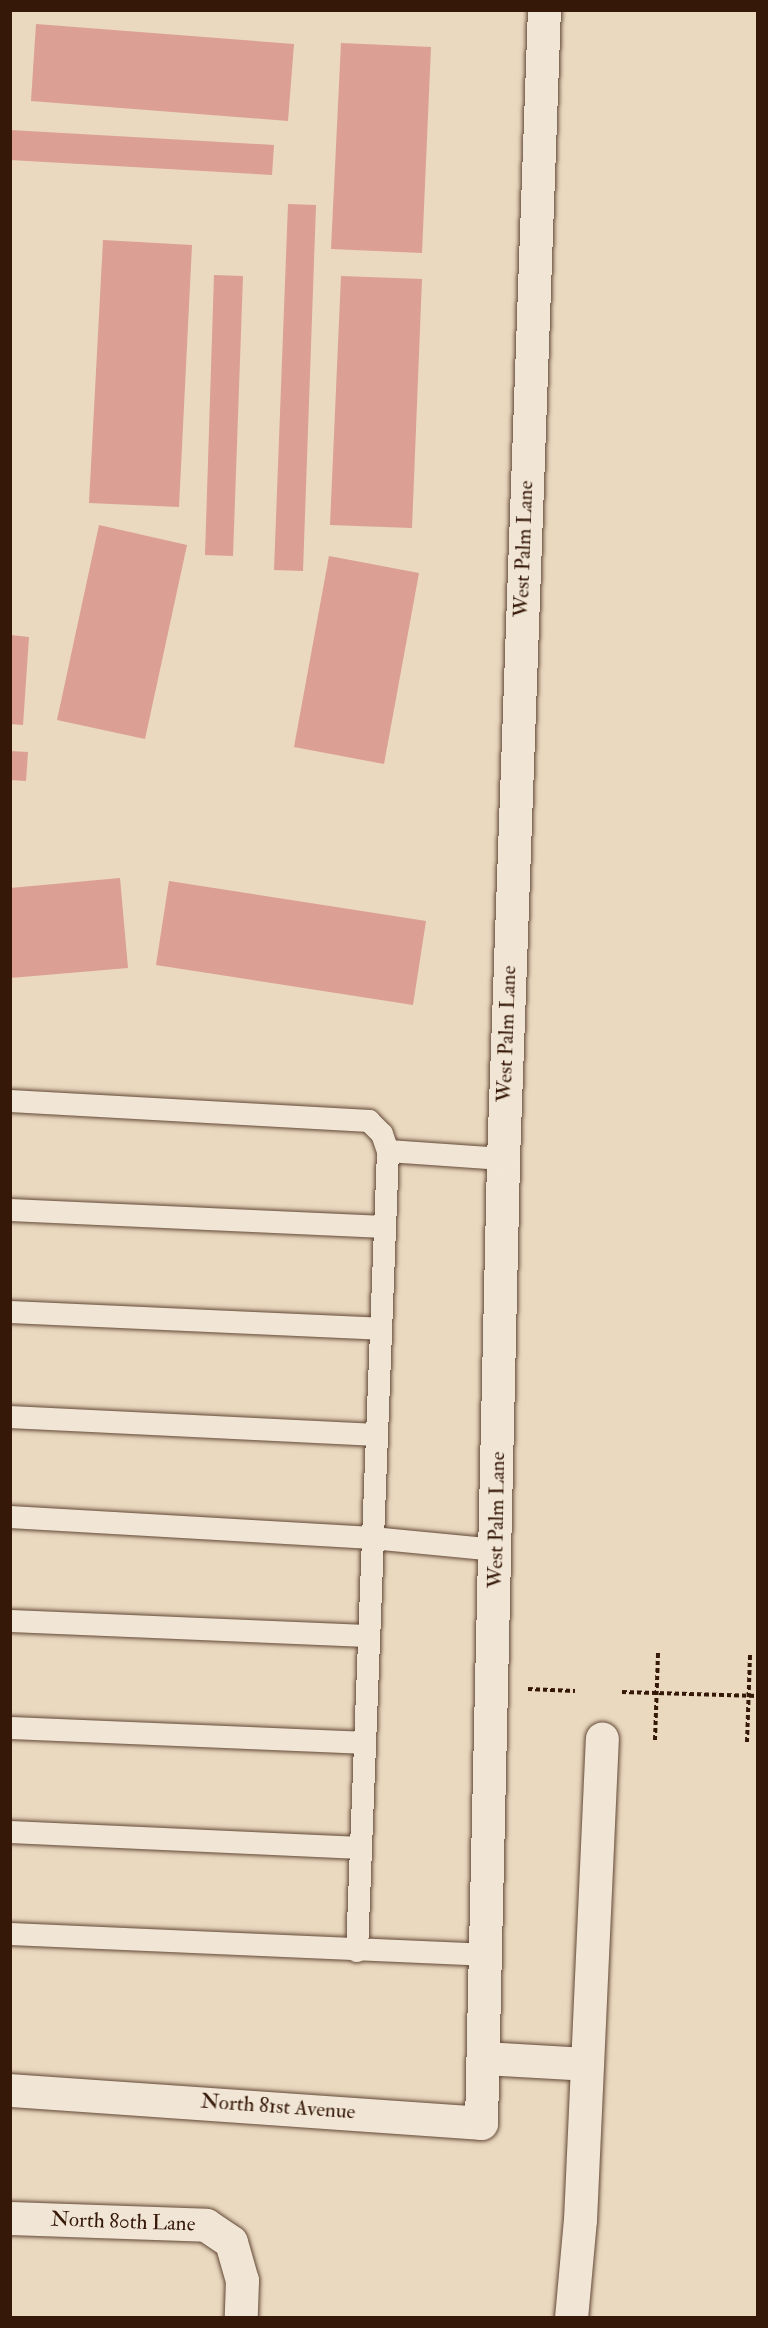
<!DOCTYPE html>
<style>
body{margin:0}
#map{position:relative;width:768px;height:2328px;overflow:hidden;background:#ead8bf;font-family:"IM FELL Double Pica",serif}
div>[style]{position:absolute}
.building>*{inset:0;background:#db9f94}
.path>*{height:4px;margin-top:-2px;transform-origin:0;background:repeating-linear-gradient(90deg,#361808 0 4.5px,transparent 0 7.5px)}
.roads{filter:drop-shadow(0 0 2px #634836) drop-shadow(0 0 2px #634836)}
.lane>*{height:22px;margin:-11px;padding:0 11px;transform-origin:11px;border-radius:11px;background:#f1e6d5}
.street>*{height:33px;margin:-16.5px;padding:0 16.5px;transform-origin:16.5px;border-radius:16.5px;background:#f1e6d5}
span{translate:-50% -50%;white-space:nowrap;text-align:center;line-height:1.15;-webkit-text-stroke:4.5px #f1e6d5;paint-order:stroke}
.street-label{font-size:21px;color:#361808}
.frame{position:absolute;inset:0;border:12px solid #361808;pointer-events:none}
</style>
<div id="map">
<div class="building">
<div style="clip-path:polygon(36px 24px,294px 44px,288px 121px,31px 101px)"></div>
<div style="clip-path:polygon(341px 43px,431px 47px,422px 253px,331px 249px)"></div>
<div style="clip-path:polygon(10px 130px,274px 145px,272px 175px,10px 160px)"></div>
<div style="clip-path:polygon(288px 204px,316px 205px,303px 571px,274px 570px)"></div>
<div style="clip-path:polygon(103px 240px,192px 245px,179px 507px,89px 503px)"></div>
<div style="clip-path:polygon(214px 275px,243px 276px,233px 556px,205px 555px)"></div>
<div style="clip-path:polygon(341px 276px,422px 279px,412px 528px,330px 525px)"></div>
<div style="clip-path:polygon(99px 525px,187px 545px,145px 739px,57px 720px)"></div>
<div style="clip-path:polygon(329px 556px,419px 573px,384px 764px,294px 747px)"></div>
<div style="clip-path:polygon(10px 635px,29px 637px,23px 725px,10px 724px)"></div>
<div style="clip-path:polygon(10px 751px,28px 752px,26px 781px,10px 780px)"></div>
<div style="clip-path:polygon(120px 878px,128px 968px,10px 978px,10px 888px)"></div>
<div style="clip-path:polygon(169px 881px,426px 921px,413px 1005px,156px 965px)"></div>
</div>
<div class="path">
<div style="left:528px;top:1689px;width:47px;rotate:2.4deg"></div>
<div style="left:622px;top:1692px;width:136px;rotate:1.7deg"></div>
<div style="left:655px;top:1740px;width:87px;rotate:-88deg"></div>
<div style="left:747px;top:1742px;width:88px;rotate:-88deg"></div>
</div>
<div class="roads">
<div class="lane">
<div style="left:10px;top:1101px;width:360px;rotate:3.2deg"></div>
<div style="left:369px;top:1121px;width:18px;rotate:45deg"></div>
<div style="left:382px;top:1134px;width:18px;rotate:71deg"></div>
<div style="left:388px;top:1151px;width:115px;rotate:4deg"></div>
<div style="left:10px;top:1210px;width:375px;rotate:2.6deg"></div>
<div style="left:10px;top:1312px;width:371px;rotate:2.6deg"></div>
<div style="left:10px;top:1417px;width:367px;rotate:2.8deg"></div>
<div style="left:10px;top:1517px;width:363px;rotate:3.3deg"></div>
<div style="left:372px;top:1538px;width:125px;rotate:5.5deg"></div>
<div style="left:10px;top:1621px;width:358px;rotate:2.4deg"></div>
<div style="left:10px;top:1728px;width:353px;rotate:2.4deg"></div>
<div style="left:10px;top:1832px;width:351px;rotate:2.6deg"></div>
<div style="left:10px;top:1934px;width:475px;rotate:2.5deg"></div>
<div style="left:357px;top:1951px;width:801px;rotate:-87.78deg"></div>
</div>
<div class="street">
<div style="left:483px;top:2058px;width:103px;rotate:3.3deg"></div>
<div style="left:10px;top:2090px;width:472px;rotate:4deg"></div>
<div style="left:481px;top:2123px;width:964px;rotate:-88.69deg"></div>
<div style="left:503px;top:1159px;width:1150px;rotate:-87.96deg"></div>
<div style="left:10px;top:2218px;width:196px;rotate:2deg"></div>
<div style="left:206px;top:2225px;width:30px;rotate:34deg"></div>
<div style="left:231px;top:2242px;width:40px;rotate:74deg"></div>
<div style="left:242px;top:2280px;width:38px;rotate:92deg"></div>
<div style="left:571px;top:2318px;width:98px;rotate:-84.8deg"></div>
<div style="left:580px;top:2220px;width:482px;rotate:-87.4deg"></div>
</div>
</div>
<div class="street-label">
<span style="left:524px;top:549px;rotate:-88deg">West Palm Lane</span>
<span style="left:507px;top:1034px;rotate:-88deg">West Palm Lane</span>
<span style="left:497px;top:1520px;rotate:-89deg">West Palm Lane</span>
<span style="left:278px;top:2107px;rotate:4deg">North 81st Avenue</span>
<span style="left:123px;top:2222px;rotate:2deg">North 80th Lane</span>
</div>
<div class="frame"></div>
</div>
